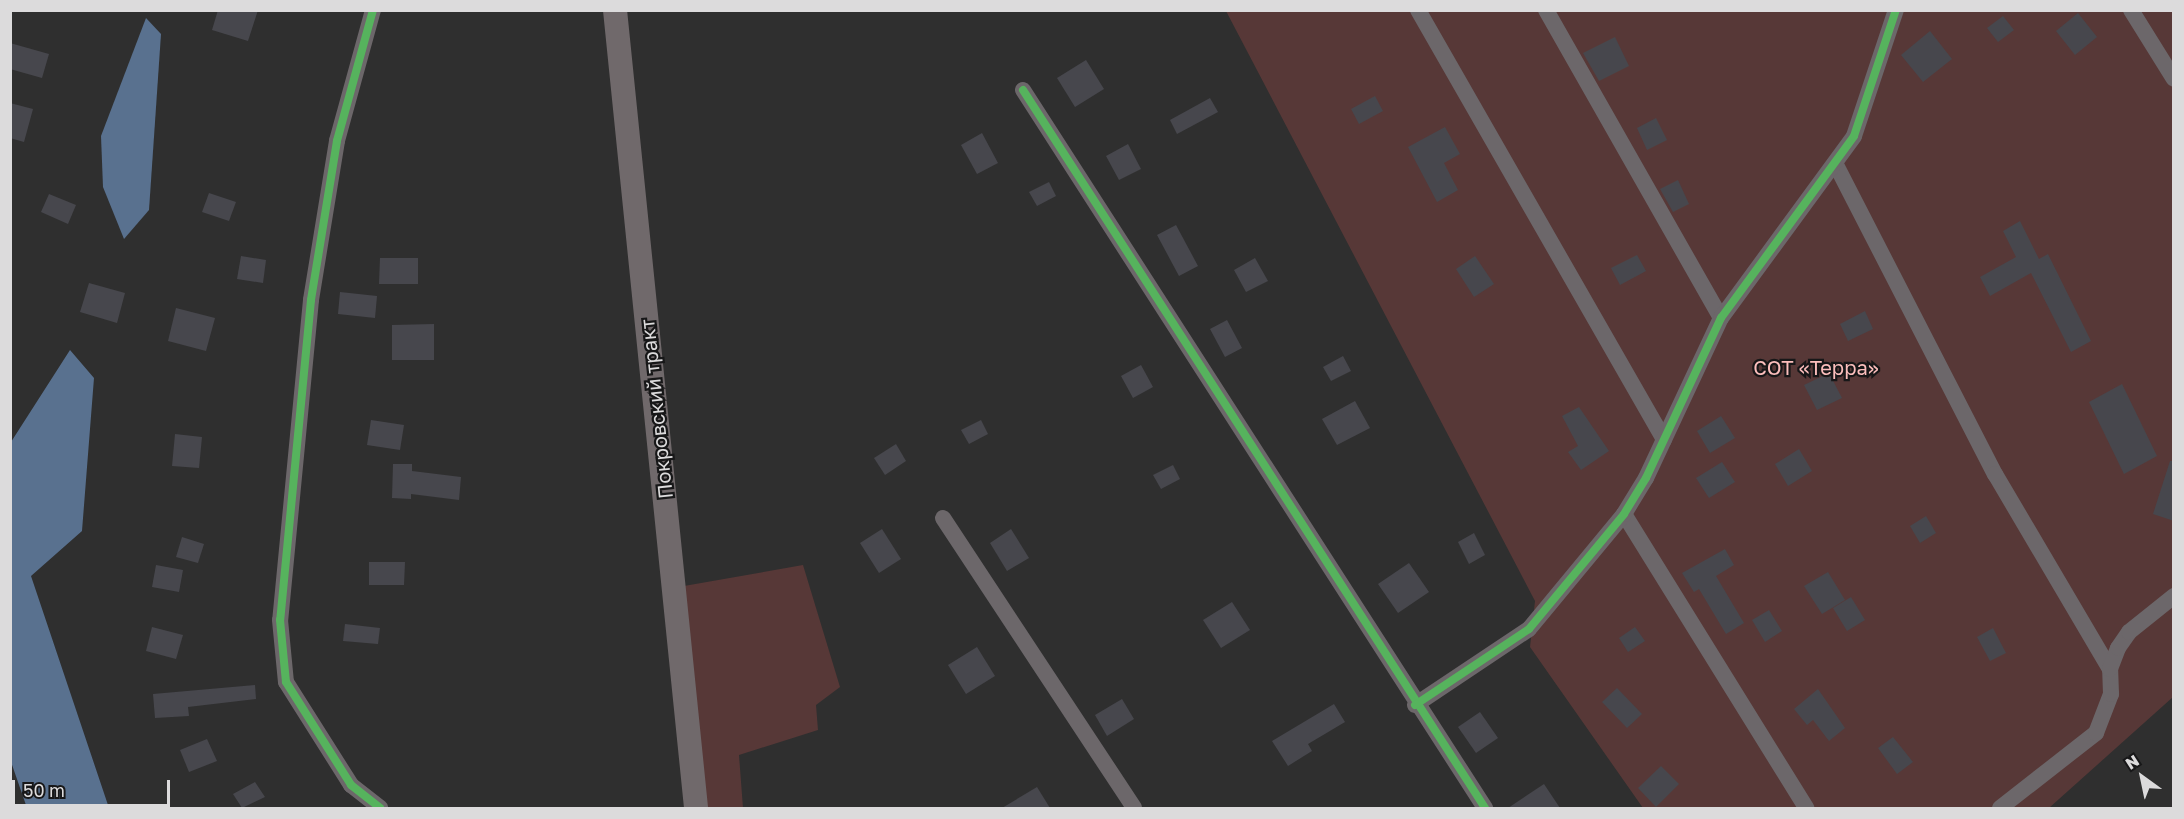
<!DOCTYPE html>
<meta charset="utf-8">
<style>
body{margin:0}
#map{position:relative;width:2184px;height:819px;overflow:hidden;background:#2f2f2f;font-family:"Golos Text",sans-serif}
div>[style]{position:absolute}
.green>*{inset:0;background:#573837}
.water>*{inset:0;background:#59718f}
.building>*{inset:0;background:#47474d}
.street>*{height:16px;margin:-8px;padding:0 8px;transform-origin:8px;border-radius:8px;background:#6c676a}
.secondary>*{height:24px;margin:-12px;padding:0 12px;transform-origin:12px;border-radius:12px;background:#70696b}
.cycleway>*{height:8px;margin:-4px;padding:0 4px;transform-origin:4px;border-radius:4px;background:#56b35d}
span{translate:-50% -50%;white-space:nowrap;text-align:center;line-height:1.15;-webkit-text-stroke:4.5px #171718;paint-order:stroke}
.park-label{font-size:20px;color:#fbbebc}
.street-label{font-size:20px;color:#dcdbdc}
.frame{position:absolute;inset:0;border:12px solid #dcdbdc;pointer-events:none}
.north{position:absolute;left:2112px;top:747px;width:60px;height:60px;-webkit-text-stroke:4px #171718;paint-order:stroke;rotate:327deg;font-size:16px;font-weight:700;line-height:24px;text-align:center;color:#dcdbdc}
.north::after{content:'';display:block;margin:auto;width:21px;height:27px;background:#dcdbdc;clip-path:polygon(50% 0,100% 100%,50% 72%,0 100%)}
.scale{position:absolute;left:12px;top:780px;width:158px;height:27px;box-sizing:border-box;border:3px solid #dcdbdc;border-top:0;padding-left:8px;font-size:18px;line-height:21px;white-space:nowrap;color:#dcdbdc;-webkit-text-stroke:4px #171718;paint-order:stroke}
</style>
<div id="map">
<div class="green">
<div style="clip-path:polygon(1226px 11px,2173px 11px,2173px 697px,2049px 808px,1643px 808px,1530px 647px,1535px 601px)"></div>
<div style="clip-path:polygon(803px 565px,840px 687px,816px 705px,818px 730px,739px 755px,743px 808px,707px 808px,684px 586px)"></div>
</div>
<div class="water">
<div style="clip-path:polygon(146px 18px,161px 34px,149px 210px,124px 239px,103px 187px,101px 136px)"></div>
<div style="clip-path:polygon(70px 350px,94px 378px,82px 531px,31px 576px,109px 808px,27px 808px,10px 759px,11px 442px)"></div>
</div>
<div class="building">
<div style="clip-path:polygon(218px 10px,258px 10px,248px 41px,212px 30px)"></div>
<div style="clip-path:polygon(2078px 13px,2097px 37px,2075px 55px,2056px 31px)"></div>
<div style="clip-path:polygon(2003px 16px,2014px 30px,1998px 42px,1987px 28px)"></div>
<div style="clip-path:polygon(1930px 31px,1952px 59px,1923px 82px,1901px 55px)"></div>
<div style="clip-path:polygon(1615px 37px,1629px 66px,1599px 81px,1583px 53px)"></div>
<div style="clip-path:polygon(10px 43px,49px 54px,42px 78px,10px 69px)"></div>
<div style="clip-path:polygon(1086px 60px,1104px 89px,1075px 107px,1057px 78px)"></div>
<div style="clip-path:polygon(1375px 96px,1383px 111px,1359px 124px,1351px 109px)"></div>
<div style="clip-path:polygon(1210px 98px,1218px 112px,1177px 134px,1170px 120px)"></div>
<div style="clip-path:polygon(10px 103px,33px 109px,24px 142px,10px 138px)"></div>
<div style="clip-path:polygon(1656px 118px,1667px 140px,1647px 150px,1637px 128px)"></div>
<div style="clip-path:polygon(1445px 127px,1460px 154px,1444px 163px,1458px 190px,1437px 202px,1408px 147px)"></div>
<div style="clip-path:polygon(982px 133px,998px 163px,977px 174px,961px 145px)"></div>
<div style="clip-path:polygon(1128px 144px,1141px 169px,1119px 180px,1106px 156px)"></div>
<div style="clip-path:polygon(1678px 180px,1689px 204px,1673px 212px,1660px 189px)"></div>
<div style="clip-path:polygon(1049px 182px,1056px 196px,1037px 206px,1029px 192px)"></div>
<div style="clip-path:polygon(209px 193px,236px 202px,229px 221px,202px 212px)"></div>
<div style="clip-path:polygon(49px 194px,76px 205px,68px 224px,41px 212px)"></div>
<div style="clip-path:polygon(2020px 221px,2039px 259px,2048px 254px,2091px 341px,2071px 352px,2031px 273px,1990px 296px,1980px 277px,2016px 257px,2003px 231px)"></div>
<div style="clip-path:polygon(1176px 225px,1198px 266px,1179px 276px,1157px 235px)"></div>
<div style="clip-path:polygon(1637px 255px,1646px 271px,1620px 285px,1611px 268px)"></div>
<div style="clip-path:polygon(241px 256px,266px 260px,263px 283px,237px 279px)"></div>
<div style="clip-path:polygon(1475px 256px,1494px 284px,1474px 297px,1456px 269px)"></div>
<div style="clip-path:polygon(380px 258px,418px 258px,418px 284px,379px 284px)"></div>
<div style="clip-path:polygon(1255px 258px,1268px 281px,1246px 292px,1234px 270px)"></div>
<div style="clip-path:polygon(89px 283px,125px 293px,117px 323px,80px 312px)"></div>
<div style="clip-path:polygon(340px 292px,377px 296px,375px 318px,338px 314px)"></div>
<div style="clip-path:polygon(176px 308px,215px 318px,206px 351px,168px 341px)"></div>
<div style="clip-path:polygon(1865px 311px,1873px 329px,1848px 341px,1840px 324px)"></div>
<div style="clip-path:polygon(1227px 320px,1242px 348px,1225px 357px,1210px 329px)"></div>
<div style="clip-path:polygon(434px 324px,434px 360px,392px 360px,392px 325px)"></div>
<div style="clip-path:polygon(1343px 356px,1351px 371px,1331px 381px,1323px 367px)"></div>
<div style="clip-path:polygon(1141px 365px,1153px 387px,1133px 398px,1121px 376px)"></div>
<div style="clip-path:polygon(1829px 373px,1842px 398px,1817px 410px,1804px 385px)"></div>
<div style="clip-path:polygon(2122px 384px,2157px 456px,2124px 474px,2089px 402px)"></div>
<div style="clip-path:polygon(1355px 401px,1370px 428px,1337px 445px,1322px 419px)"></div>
<div style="clip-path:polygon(1579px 407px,1609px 451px,1581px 470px,1568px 452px,1578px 446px,1562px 416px)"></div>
<div style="clip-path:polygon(1721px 416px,1735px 438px,1710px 453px,1697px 431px)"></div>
<div style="clip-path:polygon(371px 420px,404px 425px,400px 450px,367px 445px)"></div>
<div style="clip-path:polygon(981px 420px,988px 434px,969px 444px,961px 430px)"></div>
<div style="clip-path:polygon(175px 434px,202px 437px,199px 468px,172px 466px)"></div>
<div style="clip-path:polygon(896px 444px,906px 461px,885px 475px,874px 458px)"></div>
<div style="clip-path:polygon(1799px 449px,1812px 471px,1788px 486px,1775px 464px)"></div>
<div style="clip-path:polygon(2170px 461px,2174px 461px,2174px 521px,2153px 514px)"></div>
<div style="clip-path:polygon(1722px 462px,1735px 482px,1709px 498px,1696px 478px)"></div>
<div style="clip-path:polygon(393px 464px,412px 464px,412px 471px,461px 477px,459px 500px,411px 494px,411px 499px,392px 498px)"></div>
<div style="clip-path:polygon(1173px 465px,1180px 479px,1161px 489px,1153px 475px)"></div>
<div style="clip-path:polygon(1926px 516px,1936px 533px,1920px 543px,1910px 526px)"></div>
<div style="clip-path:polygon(882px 529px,901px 559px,879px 573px,860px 543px)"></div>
<div style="clip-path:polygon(1011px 529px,1029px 558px,1007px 571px,990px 543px)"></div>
<div style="clip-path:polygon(1474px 533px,1485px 555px,1469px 564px,1458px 542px)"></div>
<div style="clip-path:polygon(182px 537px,204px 544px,198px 563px,176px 557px)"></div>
<div style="clip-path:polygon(1725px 549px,1734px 565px,1716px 576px,1744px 623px,1726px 634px,1699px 589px,1694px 592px,1682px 573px)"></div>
<div style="clip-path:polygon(369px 562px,405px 562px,404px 585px,369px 585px)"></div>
<div style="clip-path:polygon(1409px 563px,1429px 592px,1398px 613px,1378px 584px)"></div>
<div style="clip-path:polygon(156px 565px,183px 570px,179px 592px,152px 587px)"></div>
<div style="clip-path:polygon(1828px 572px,1845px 600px,1822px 614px,1804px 586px)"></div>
<div style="clip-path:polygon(1851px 597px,1865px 620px,1847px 631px,1833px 608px)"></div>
<div style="clip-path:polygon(1232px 602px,1250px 630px,1221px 648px,1203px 620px)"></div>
<div style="clip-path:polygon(1769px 610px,1782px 631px,1765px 642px,1752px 620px)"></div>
<div style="clip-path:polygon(345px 624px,380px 628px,378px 644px,343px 641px)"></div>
<div style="clip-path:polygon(152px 627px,183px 635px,176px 659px,146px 651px)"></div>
<div style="clip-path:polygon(1635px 627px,1645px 641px,1628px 652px,1619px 638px)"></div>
<div style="clip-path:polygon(1993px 628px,2006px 653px,1990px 661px,1977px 637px)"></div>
<div style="clip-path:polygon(977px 647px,995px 676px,966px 694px,948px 665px)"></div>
<div style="clip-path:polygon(255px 685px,256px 699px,188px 707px,189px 716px,155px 718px,153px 694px)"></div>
<div style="clip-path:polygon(1617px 688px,1642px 714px,1627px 728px,1602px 702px)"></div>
<div style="clip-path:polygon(1818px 689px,1845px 728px,1829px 741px,1813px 720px,1807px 725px,1794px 709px)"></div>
<div style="clip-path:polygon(1122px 699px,1134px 719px,1107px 736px,1095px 715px)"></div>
<div style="clip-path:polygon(1334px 704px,1345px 722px,1308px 744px,1312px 751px,1288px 766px,1272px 741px)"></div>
<div style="clip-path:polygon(1480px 712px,1498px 738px,1476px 753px,1458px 727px)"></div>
<div style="clip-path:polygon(1893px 737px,1913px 762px,1897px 774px,1878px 748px)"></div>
<div style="clip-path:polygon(207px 739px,217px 761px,189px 772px,180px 750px)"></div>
<div style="clip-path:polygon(1661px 766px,1679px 784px,1656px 807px,1638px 788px)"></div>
<div style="clip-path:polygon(255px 782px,265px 797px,242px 808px,233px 794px)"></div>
<div style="clip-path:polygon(1544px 784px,1560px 808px,1508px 808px)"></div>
<div style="clip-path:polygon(1037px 787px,1050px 808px,1002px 808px)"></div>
</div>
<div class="street">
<div style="left:373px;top:10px;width:136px;rotate:105.4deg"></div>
<div style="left:337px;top:141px;width:161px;rotate:99.3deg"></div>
<div style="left:311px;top:300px;width:321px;rotate:95.5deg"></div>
<div style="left:280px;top:620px;width:62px;rotate:84.5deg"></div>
<div style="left:286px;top:682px;width:122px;rotate:57.7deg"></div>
<div style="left:351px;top:785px;width:37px;rotate:38deg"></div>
<div style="left:1418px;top:10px;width:495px;rotate:60.2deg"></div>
<div style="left:1546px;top:10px;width:354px;rotate:60.4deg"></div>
<div style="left:2131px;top:10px;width:81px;rotate:58.1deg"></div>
<div style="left:1023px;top:90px;width:854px;rotate:57.24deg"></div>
<div style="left:1836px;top:165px;width:348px;rotate:62.8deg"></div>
<div style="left:1995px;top:474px;width:226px;rotate:59.5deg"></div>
<div style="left:1624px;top:514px;width:346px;rotate:58.2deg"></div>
<div style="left:943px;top:518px;width:347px;rotate:56.6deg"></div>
<div style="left:1415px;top:705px;width:137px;rotate:-33.7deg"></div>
<div style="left:1529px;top:629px;width:149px;rotate:-50.4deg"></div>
<div style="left:1624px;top:514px;width:42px;rotate:-58.6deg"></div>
<div style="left:1646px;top:478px;width:177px;rotate:-64.9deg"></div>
<div style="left:1721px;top:318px;width:225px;rotate:-53.8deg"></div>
<div style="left:1854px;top:136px;width:133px;rotate:-71.6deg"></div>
<div style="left:2000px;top:808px;width:122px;rotate:-38deg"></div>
<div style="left:2096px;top:733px;width:42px;rotate:-69deg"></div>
<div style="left:2111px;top:694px;width:25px;rotate:-92deg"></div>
<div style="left:2110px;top:669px;width:22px;rotate:-69deg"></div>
<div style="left:2118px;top:648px;width:19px;rotate:-55deg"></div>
<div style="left:2129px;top:632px;width:58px;rotate:-38.7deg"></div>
</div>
<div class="secondary">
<div style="left:615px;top:10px;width:802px;rotate:84.2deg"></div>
</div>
<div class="cycleway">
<div style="left:373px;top:10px;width:136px;rotate:105.4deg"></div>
<div style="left:337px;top:141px;width:161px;rotate:99.3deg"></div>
<div style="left:311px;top:300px;width:321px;rotate:95.5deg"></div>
<div style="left:280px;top:620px;width:62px;rotate:84.5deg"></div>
<div style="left:286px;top:682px;width:122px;rotate:57.7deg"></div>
<div style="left:351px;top:785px;width:37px;rotate:38deg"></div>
<div style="left:1023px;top:90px;width:854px;rotate:57.24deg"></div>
<div style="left:1415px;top:705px;width:137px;rotate:-33.7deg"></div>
<div style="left:1529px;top:629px;width:149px;rotate:-50.4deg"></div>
<div style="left:1624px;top:514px;width:42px;rotate:-58.6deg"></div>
<div style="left:1646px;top:478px;width:177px;rotate:-64.9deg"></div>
<div style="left:1721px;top:318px;width:225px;rotate:-53.8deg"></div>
<div style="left:1854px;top:136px;width:133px;rotate:-71.6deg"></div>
</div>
<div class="park-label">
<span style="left:1816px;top:367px">СОТ «Терра»</span>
</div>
<div class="street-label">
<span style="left:656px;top:409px;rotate:-96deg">Покровский тракт</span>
</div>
<div class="frame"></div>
<div class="north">N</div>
<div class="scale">50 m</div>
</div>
